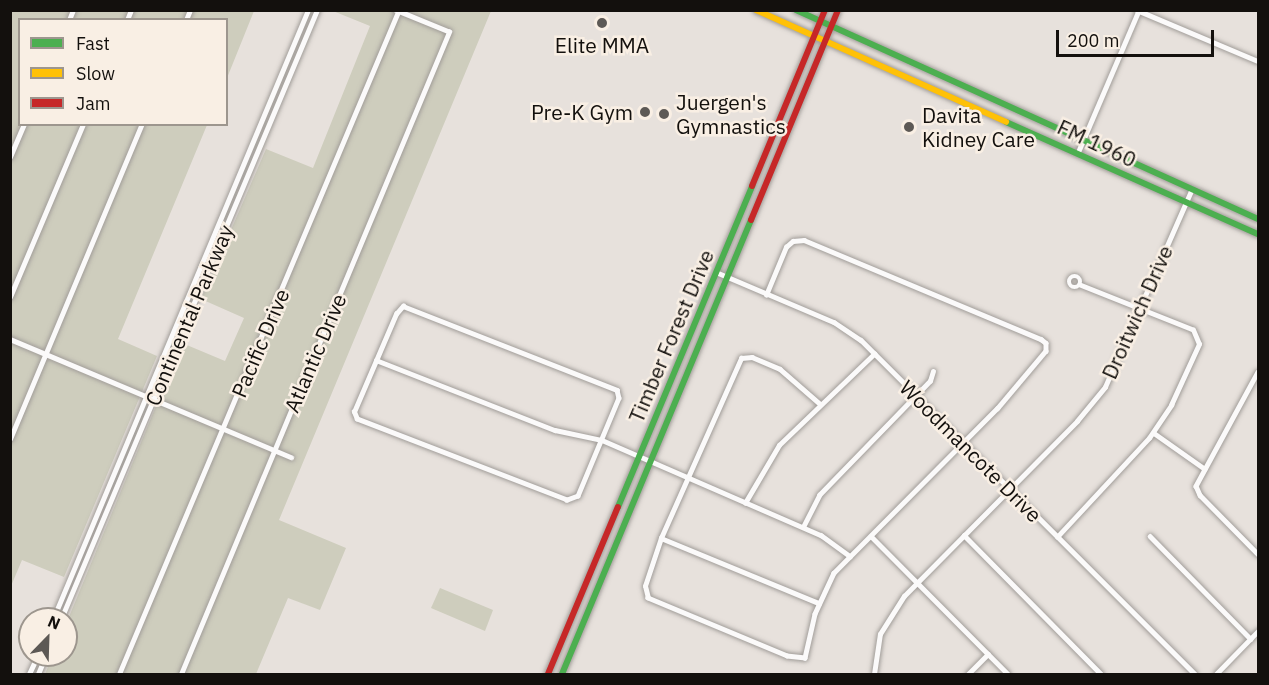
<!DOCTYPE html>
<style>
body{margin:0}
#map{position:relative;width:1269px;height:685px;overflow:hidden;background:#e7e1dc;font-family:"IBM Plex Sans",sans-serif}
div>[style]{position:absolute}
.green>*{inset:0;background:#cecdbd}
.roads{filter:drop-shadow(0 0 2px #a19d99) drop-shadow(0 0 2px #a19d99)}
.street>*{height:4.5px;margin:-2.25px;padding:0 2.25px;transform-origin:2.25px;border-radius:2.25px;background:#fbfafa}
.street>.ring{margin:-2.25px;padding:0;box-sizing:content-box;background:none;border:4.5px solid #fbfafa;border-radius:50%}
.fast>*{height:6px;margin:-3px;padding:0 3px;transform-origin:3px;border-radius:3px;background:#4caf50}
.slow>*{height:6px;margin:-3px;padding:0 3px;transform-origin:3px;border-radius:3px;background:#ffc107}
.jam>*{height:6px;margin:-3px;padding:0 3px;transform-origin:3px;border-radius:3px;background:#c62828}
.dots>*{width:16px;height:16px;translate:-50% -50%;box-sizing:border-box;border:3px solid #f9efe4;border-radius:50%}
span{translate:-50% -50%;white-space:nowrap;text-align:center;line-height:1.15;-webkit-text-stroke:5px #f9efe4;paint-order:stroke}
.poi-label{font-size:21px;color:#13100d}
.left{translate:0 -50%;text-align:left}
.right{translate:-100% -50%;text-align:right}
.street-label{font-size:21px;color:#13100d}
.frame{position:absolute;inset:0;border:12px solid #13100d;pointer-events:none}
.legend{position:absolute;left:18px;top:18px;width:210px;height:108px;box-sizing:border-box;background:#f9efe4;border:2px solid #9d968e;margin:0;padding:8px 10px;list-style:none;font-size:18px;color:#13100d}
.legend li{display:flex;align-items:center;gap:12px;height:30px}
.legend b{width:30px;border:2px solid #9d968e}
.north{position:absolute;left:18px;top:607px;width:60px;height:60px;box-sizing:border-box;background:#f9efe4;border:2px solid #9d968e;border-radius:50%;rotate:23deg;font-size:16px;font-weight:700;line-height:24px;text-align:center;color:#13100d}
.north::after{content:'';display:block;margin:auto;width:21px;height:27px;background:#5d5955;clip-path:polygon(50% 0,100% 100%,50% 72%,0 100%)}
.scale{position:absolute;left:1056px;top:30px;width:158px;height:27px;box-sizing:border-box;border:3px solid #13100d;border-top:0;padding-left:8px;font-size:18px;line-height:21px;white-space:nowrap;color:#13100d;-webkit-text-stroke:4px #f9efe4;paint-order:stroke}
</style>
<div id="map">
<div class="green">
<div style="clip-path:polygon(11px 11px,254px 11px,227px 78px,226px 20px,20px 20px,20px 124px,207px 125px,118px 339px,157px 356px,64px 577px,22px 560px,11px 586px)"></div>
<div style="clip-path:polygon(333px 11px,491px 11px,279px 520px,346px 548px,320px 610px,288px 598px,256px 674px,45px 674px,53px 655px,66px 655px,66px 624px,182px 343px,225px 361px,244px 318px,201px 299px,266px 149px,313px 168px,370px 26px)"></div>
<div style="clip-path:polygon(440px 588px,493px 610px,485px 631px,431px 608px)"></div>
</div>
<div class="roads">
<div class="street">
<div style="left:1137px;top:10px;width:131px;rotate:22.9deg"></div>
<div style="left:69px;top:20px;width:11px;rotate:-68deg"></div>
<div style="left:127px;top:20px;width:11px;rotate:-68deg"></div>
<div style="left:186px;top:20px;width:11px;rotate:-68deg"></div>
<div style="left:1078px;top:152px;width:155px;rotate:-66.8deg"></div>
<div style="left:10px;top:157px;width:36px;rotate:-67deg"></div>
<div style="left:716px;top:272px;width:128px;rotate:23deg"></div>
<div style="left:834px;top:322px;width:32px;rotate:34deg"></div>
<div style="left:861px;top:340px;width:472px;rotate:45deg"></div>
<div class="ring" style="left:1069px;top:276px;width:7.5px;height:7.5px"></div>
<div style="left:766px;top:295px;width:52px;rotate:-67.4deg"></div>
<div style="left:786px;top:247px;width:9px;rotate:-41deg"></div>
<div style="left:793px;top:241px;width:11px;rotate:-5deg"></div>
<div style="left:804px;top:240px;width:257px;rotate:22.7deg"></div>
<div style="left:1041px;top:339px;width:6px;rotate:39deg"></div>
<div style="left:1046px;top:343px;width:8px;rotate:90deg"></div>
<div style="left:1046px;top:351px;width:75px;rotate:130.1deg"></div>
<div style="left:998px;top:408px;width:233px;rotate:134.8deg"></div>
<div style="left:834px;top:573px;width:45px;rotate:114.9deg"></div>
<div style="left:815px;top:614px;width:45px;rotate:102.8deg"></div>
<div style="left:805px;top:658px;width:18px;rotate:-174deg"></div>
<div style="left:787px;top:656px;width:151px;rotate:-157.4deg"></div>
<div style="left:648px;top:598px;width:12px;rotate:-104deg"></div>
<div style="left:645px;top:586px;width:51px;rotate:-71.6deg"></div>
<div style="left:661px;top:538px;width:197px;rotate:-66deg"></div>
<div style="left:741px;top:358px;width:11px;rotate:-5deg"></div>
<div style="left:752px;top:357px;width:30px;rotate:23deg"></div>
<div style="left:780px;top:369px;width:52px;rotate:41.1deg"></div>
<div style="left:10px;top:297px;width:188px;rotate:-67.1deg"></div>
<div style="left:403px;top:306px;width:230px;rotate:21.4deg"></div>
<div style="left:617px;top:390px;width:8px;rotate:76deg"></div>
<div style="left:619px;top:398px;width:106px;rotate:112.7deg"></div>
<div style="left:578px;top:496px;width:12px;rotate:160deg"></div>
<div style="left:567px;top:500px;width:225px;rotate:-158.9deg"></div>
<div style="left:357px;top:419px;width:8px;rotate:-113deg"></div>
<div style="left:354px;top:412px;width:107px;rotate:-66.8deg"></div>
<div style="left:396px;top:314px;width:11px;rotate:-49deg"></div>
<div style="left:10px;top:339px;width:305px;rotate:22.8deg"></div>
<div style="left:376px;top:360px;width:192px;rotate:21.4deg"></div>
<div style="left:555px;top:430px;width:48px;rotate:12deg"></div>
<div style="left:602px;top:440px;width:239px;rotate:23.5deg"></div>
<div style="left:821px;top:535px;width:36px;rotate:36deg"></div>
<div style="left:1258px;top:372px;width:130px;rotate:118.5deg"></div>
<div style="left:1196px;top:486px;width:10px;rotate:66deg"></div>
<div style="left:1200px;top:495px;width:83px;rotate:45.5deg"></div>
<div style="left:1154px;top:433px;width:62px;rotate:35.2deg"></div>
<div style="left:10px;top:439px;width:342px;rotate:-67.3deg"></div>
<div style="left:745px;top:503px;width:67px;rotate:-59.6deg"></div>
<div style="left:779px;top:445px;width:132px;rotate:-43.8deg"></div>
<div style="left:803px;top:527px;width:36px;rotate:-63deg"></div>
<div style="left:819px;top:495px;width:159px;rotate:-45.8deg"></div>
<div style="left:930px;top:381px;width:10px;rotate:-73deg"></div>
<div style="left:964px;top:535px;width:195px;rotate:45.4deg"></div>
<div style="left:871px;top:536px;width:194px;rotate:45.2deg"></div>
<div style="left:1150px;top:536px;width:144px;rotate:45.6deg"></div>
<div style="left:1057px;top:537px;width:135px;rotate:-47.1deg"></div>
<div style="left:1149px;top:438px;width:40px;rotate:-56deg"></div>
<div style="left:1171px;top:405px;width:67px;rotate:-65.3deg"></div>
<div style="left:1199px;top:344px;width:15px;rotate:-113deg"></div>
<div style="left:1193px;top:330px;width:122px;rotate:-158.3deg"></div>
<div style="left:661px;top:538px;width:171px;rotate:22.4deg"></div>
<div style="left:53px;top:619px;width:660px;rotate:-67.28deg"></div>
<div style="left:61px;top:619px;width:661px;rotate:-67.2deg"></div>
<div style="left:29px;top:674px;width:21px;rotate:-65deg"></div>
<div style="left:38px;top:674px;width:21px;rotate:-67deg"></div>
<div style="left:119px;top:674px;width:718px;rotate:-67.15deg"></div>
<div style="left:181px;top:674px;width:696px;rotate:-67.34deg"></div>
<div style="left:449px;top:32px;width:58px;rotate:-157.8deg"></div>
<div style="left:874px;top:674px;width:40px;rotate:-81.5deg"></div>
<div style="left:880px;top:634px;width:45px;rotate:-57.7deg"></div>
<div style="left:904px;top:596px;width:246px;rotate:-45.3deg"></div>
<div style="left:1077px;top:421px;width:44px;rotate:-50.5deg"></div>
<div style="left:1105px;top:387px;width:216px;rotate:-66.3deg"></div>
<div style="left:968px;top:674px;width:28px;rotate:-45deg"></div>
<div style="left:1216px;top:674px;width:60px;rotate:-45.7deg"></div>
</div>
<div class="fast">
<div style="left:796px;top:10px;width:507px;rotate:24.34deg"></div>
<div style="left:1006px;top:122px;width:276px;rotate:24deg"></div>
<div style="left:618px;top:507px;width:348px;rotate:-67.3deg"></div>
<div style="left:562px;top:674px;width:492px;rotate:-67.4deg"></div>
</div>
<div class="slow">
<div style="left:756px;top:10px;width:274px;rotate:24.1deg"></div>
</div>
<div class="jam">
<div style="left:752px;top:186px;width:191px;rotate:-67.5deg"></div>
<div style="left:751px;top:220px;width:227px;rotate:-67.5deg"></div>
<div style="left:548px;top:674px;width:181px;rotate:-67.3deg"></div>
</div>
</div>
<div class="dots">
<div style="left:602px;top:23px;background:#5d5955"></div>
<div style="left:645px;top:112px;background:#5d5955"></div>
<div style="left:664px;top:114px;background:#5d5955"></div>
<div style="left:909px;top:127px;background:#5d5955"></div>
</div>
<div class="poi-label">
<span style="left:602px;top:45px">Elite MMA</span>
<span class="left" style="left:676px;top:114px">Juergen's<br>Gymnastics</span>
<span class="right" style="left:633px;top:112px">Pre-K Gym</span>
<span class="left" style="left:922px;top:127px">Davita<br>Kidney Care</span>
</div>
<div class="street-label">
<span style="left:1097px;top:143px;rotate:25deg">FM 1960</span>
<span style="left:1137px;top:312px;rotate:-66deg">Droitwich Drive</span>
<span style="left:189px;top:315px;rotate:-67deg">Continental Parkway</span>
<span style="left:671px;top:336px;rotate:-67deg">Timber Forest Drive</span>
<span style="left:260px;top:343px;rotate:-67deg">Pacific Drive</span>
<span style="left:315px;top:353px;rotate:-67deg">Atlantic Drive</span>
<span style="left:971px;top:451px;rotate:45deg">Woodmancote Drive</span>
</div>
<div class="frame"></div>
<ul class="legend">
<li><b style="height:8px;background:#4caf50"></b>Fast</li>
<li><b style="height:8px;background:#ffc107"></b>Slow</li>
<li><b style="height:8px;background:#c62828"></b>Jam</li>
</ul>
<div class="north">N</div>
<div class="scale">200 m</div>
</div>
